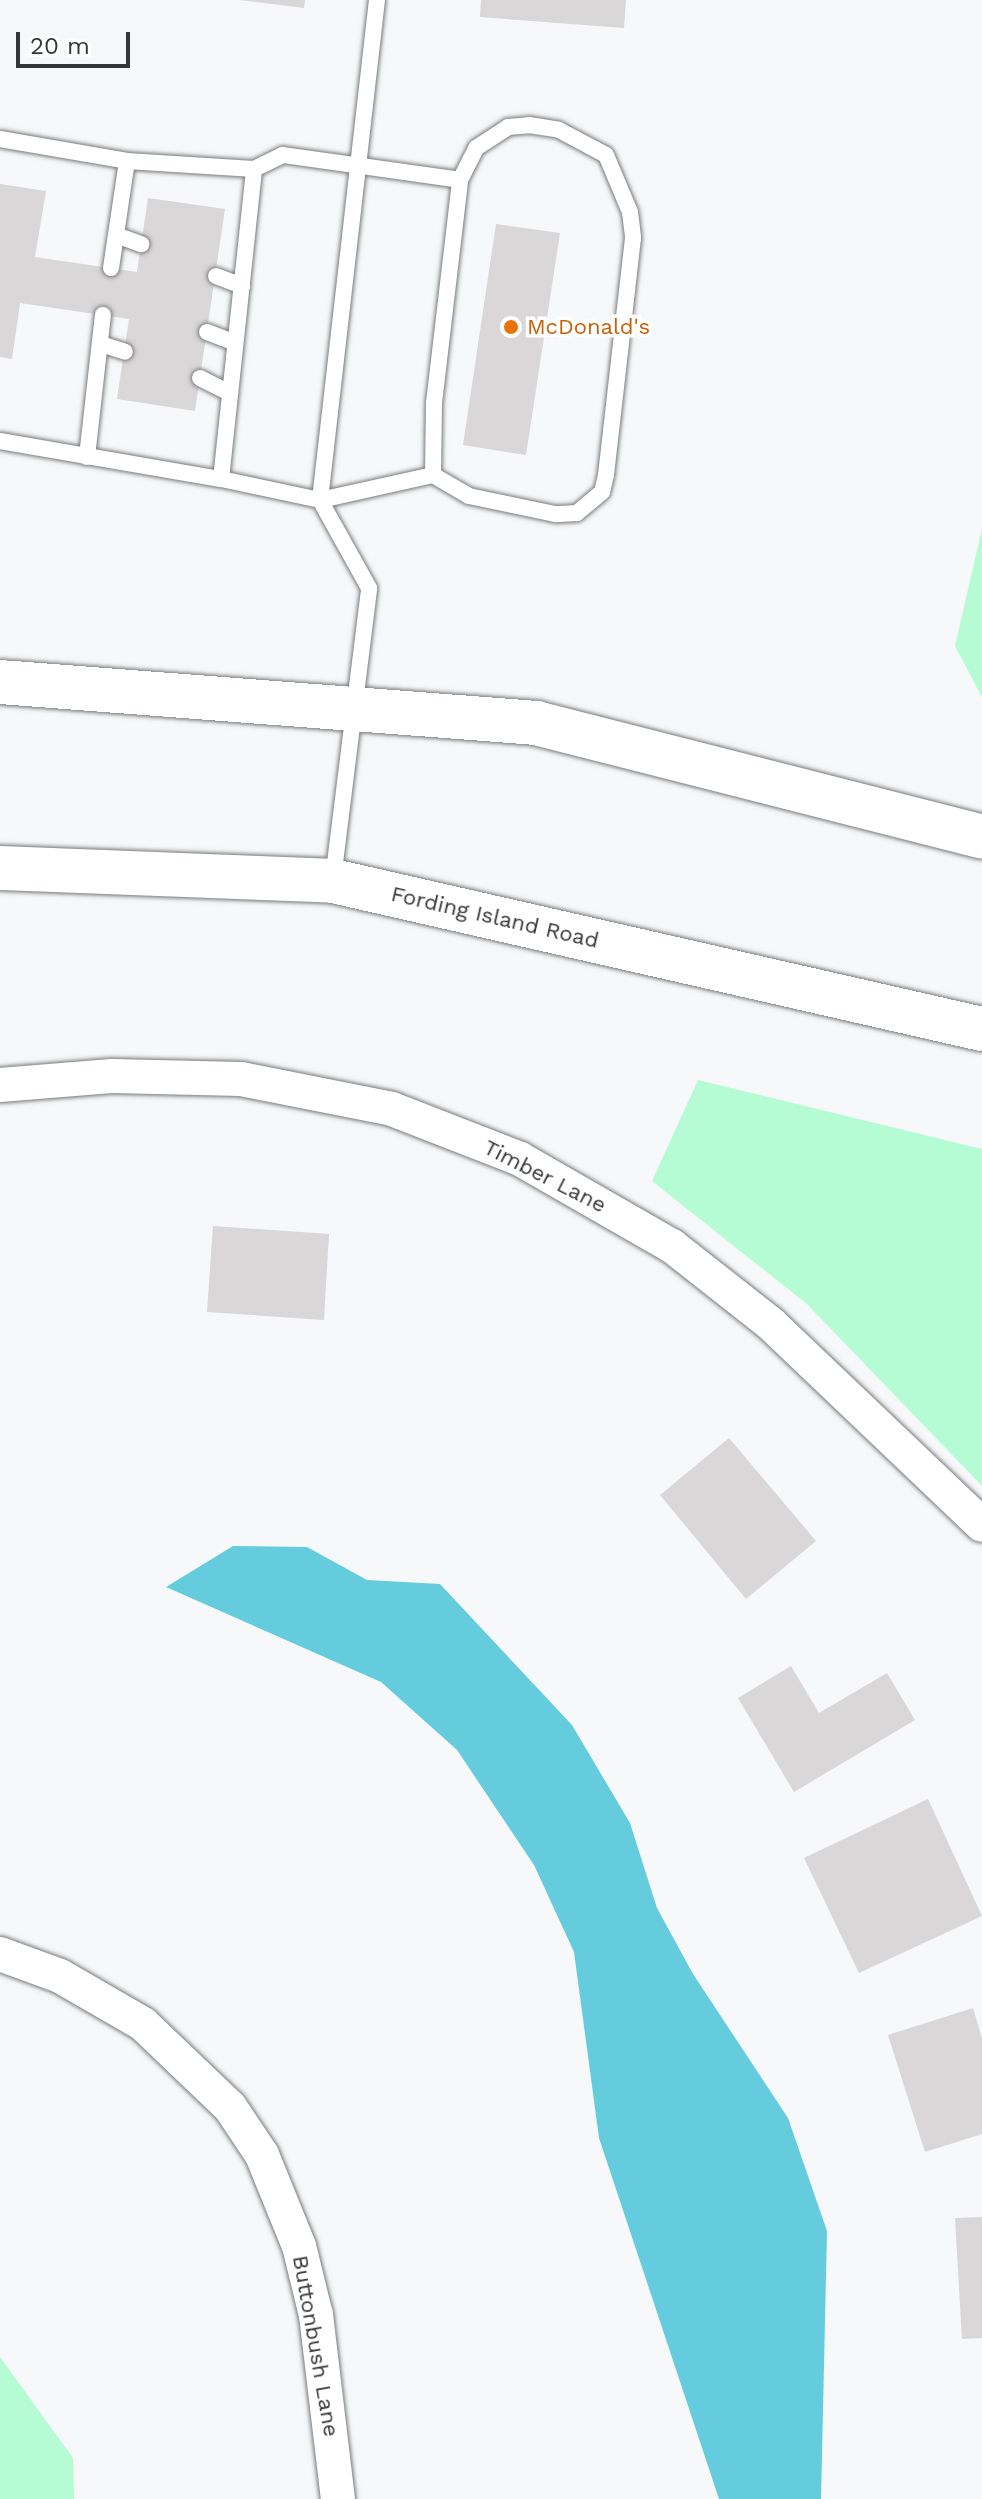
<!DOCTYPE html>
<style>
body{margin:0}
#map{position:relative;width:982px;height:2499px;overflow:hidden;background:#f6f8f9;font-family:"Work Sans",sans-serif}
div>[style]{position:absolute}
.green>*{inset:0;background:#b5fbd4}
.water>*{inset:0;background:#65ccdd}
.building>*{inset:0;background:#d9d7d8}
.roads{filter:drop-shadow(0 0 2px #797b7c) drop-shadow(0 0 2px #797b7c)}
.service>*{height:16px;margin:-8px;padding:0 8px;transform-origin:8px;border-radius:8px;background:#fff}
.minor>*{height:34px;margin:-17px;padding:0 17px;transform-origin:17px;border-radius:17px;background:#fff}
.trunk>*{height:44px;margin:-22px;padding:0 22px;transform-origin:22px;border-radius:22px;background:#fff}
.dots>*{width:22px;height:22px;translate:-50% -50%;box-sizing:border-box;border:4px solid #fff;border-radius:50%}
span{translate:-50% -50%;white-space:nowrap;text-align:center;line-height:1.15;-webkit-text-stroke:7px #fff;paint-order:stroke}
.food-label{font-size:22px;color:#c56008}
.left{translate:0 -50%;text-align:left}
.street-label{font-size:22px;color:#353636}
.scale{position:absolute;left:16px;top:32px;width:114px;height:36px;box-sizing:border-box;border:4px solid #353636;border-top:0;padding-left:10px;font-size:24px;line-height:28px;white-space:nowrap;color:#353636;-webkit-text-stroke:6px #fff;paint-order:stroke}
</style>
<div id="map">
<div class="green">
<div style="clip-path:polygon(982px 529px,982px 697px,955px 646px)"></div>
<div style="clip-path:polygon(698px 1080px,982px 1149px,982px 1486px,807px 1304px,652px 1181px)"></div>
<div style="clip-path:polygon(0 2357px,73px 2458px,74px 2499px,0 2499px)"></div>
</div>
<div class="water">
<div style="clip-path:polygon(233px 1546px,307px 1547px,367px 1580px,440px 1584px,572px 1725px,630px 1823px,657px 1908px,693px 1974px,788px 2118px,827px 2231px,821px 2499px,719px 2499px,599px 2138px,574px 1952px,534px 1865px,457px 1750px,381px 1682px,166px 1587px)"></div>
</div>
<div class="building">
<div style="clip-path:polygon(239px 0,305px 0,304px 8px)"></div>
<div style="clip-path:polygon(481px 0,626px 0,624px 28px,480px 17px)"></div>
<div style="clip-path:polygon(0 184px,46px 191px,35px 257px,137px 272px,148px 198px,225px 209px,195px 411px,117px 399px,129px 319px,20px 303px,12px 359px,0 357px)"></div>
<div style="clip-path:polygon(496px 224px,560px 233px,526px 455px,463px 445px)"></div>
<div style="clip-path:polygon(213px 1226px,329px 1234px,324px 1320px,207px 1312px)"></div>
<div style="clip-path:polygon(729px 1438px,816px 1541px,746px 1599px,660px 1495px)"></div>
<div style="clip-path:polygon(791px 1666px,819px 1713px,887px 1673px,915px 1720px,794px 1792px,738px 1698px)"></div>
<div style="clip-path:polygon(928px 1799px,982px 1916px,859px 1973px,804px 1858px)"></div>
<div style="clip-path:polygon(973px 2008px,982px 2038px,982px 2134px,925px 2152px,888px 2035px)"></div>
<div style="clip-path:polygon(982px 2217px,982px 2338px,962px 2339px,955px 2218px)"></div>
</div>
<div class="roads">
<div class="service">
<div style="left:529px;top:125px;width:30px;rotate:9deg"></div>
<div style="left:559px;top:130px;width:53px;rotate:28deg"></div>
<div style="left:606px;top:155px;width:62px;rotate:67.2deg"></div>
<div style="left:630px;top:212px;width:26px;rotate:83deg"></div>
<div style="left:633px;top:238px;width:239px;rotate:96.5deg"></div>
<div style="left:606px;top:475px;width:17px;rotate:103deg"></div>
<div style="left:602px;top:492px;width:33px;rotate:140deg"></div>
<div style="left:577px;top:513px;width:22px;rotate:177deg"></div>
<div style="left:555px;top:514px;width:88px;rotate:-168.2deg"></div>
<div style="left:469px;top:496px;width:42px;rotate:-149.7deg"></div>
<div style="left:433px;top:475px;width:72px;rotate:-89.2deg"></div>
<div style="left:434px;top:403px;width:225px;rotate:-83.3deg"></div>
<div style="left:460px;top:180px;width:36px;rotate:-63deg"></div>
<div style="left:476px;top:148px;width:38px;rotate:-33deg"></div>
<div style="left:508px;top:127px;width:21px;rotate:-5deg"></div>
<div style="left:0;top:139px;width:129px;rotate:9.8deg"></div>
<div style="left:127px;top:161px;width:127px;rotate:3.6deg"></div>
<div style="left:116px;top:235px;width:27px;rotate:20deg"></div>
<div style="left:111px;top:268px;width:108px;rotate:-81.5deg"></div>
<div style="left:216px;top:276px;width:28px;rotate:21deg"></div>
<div style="left:207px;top:332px;width:30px;rotate:21deg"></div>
<div style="left:101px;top:344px;width:25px;rotate:18deg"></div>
<div style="left:200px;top:378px;width:34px;rotate:27deg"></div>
<div style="left:0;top:441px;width:224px;rotate:9.8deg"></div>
<div style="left:87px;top:457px;width:143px;rotate:-83.6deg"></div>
<div style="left:433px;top:475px;width:116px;rotate:167.5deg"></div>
<div style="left:320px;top:500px;width:101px;rotate:-168deg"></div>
<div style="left:221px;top:479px;width:312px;rotate:-83.9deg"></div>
<div style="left:254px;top:169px;width:32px;rotate:-26deg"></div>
<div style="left:283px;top:155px;width:179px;rotate:8deg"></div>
<div style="left:333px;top:879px;width:293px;rotate:-82.9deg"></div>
<div style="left:369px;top:588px;width:101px;rotate:-119.1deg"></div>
<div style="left:320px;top:500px;width:503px;rotate:-83.5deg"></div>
</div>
<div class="minor">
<div style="left:0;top:1085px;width:112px;rotate:-4.6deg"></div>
<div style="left:112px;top:1076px;width:129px;rotate:1.3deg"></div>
<div style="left:241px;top:1079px;width:154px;rotate:11.2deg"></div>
<div style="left:392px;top:1109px;width:137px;rotate:21.3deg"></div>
<div style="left:520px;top:1159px;width:175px;rotate:29.8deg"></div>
<div style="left:672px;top:1246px;width:126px;rotate:38.2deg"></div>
<div style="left:771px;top:1324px;width:291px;rotate:43.6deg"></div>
<div style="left:0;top:1954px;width:64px;rotate:20.1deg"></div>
<div style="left:60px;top:1976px;width:96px;rotate:30deg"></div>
<div style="left:143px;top:2024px;width:120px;rotate:43.7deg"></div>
<div style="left:230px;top:2107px;width:58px;rotate:56.3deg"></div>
<div style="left:262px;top:2155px;width:98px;rotate:67.9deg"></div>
<div style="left:299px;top:2246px;width:71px;rotate:76.2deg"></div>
<div style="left:316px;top:2315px;width:185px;rotate:83.2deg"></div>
</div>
<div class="trunk">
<div style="left:0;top:682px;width:538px;rotate:4.37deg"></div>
<div style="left:536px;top:723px;width:460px;rotate:14.3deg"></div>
<div style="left:0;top:868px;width:333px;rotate:2.2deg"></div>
<div style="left:333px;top:881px;width:666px;rotate:12.85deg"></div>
</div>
</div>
<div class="dots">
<div style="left:511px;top:327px;background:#e8710a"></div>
</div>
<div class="food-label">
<span class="left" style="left:527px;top:327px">McDonald's</span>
</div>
<div class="street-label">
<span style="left:495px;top:917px;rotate:13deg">Fording Island Road</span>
<span style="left:545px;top:1176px;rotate:27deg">Timber Lane</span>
<span style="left:316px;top:2346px;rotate:80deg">Buttonbush Lane</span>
</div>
<div class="scale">20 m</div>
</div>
